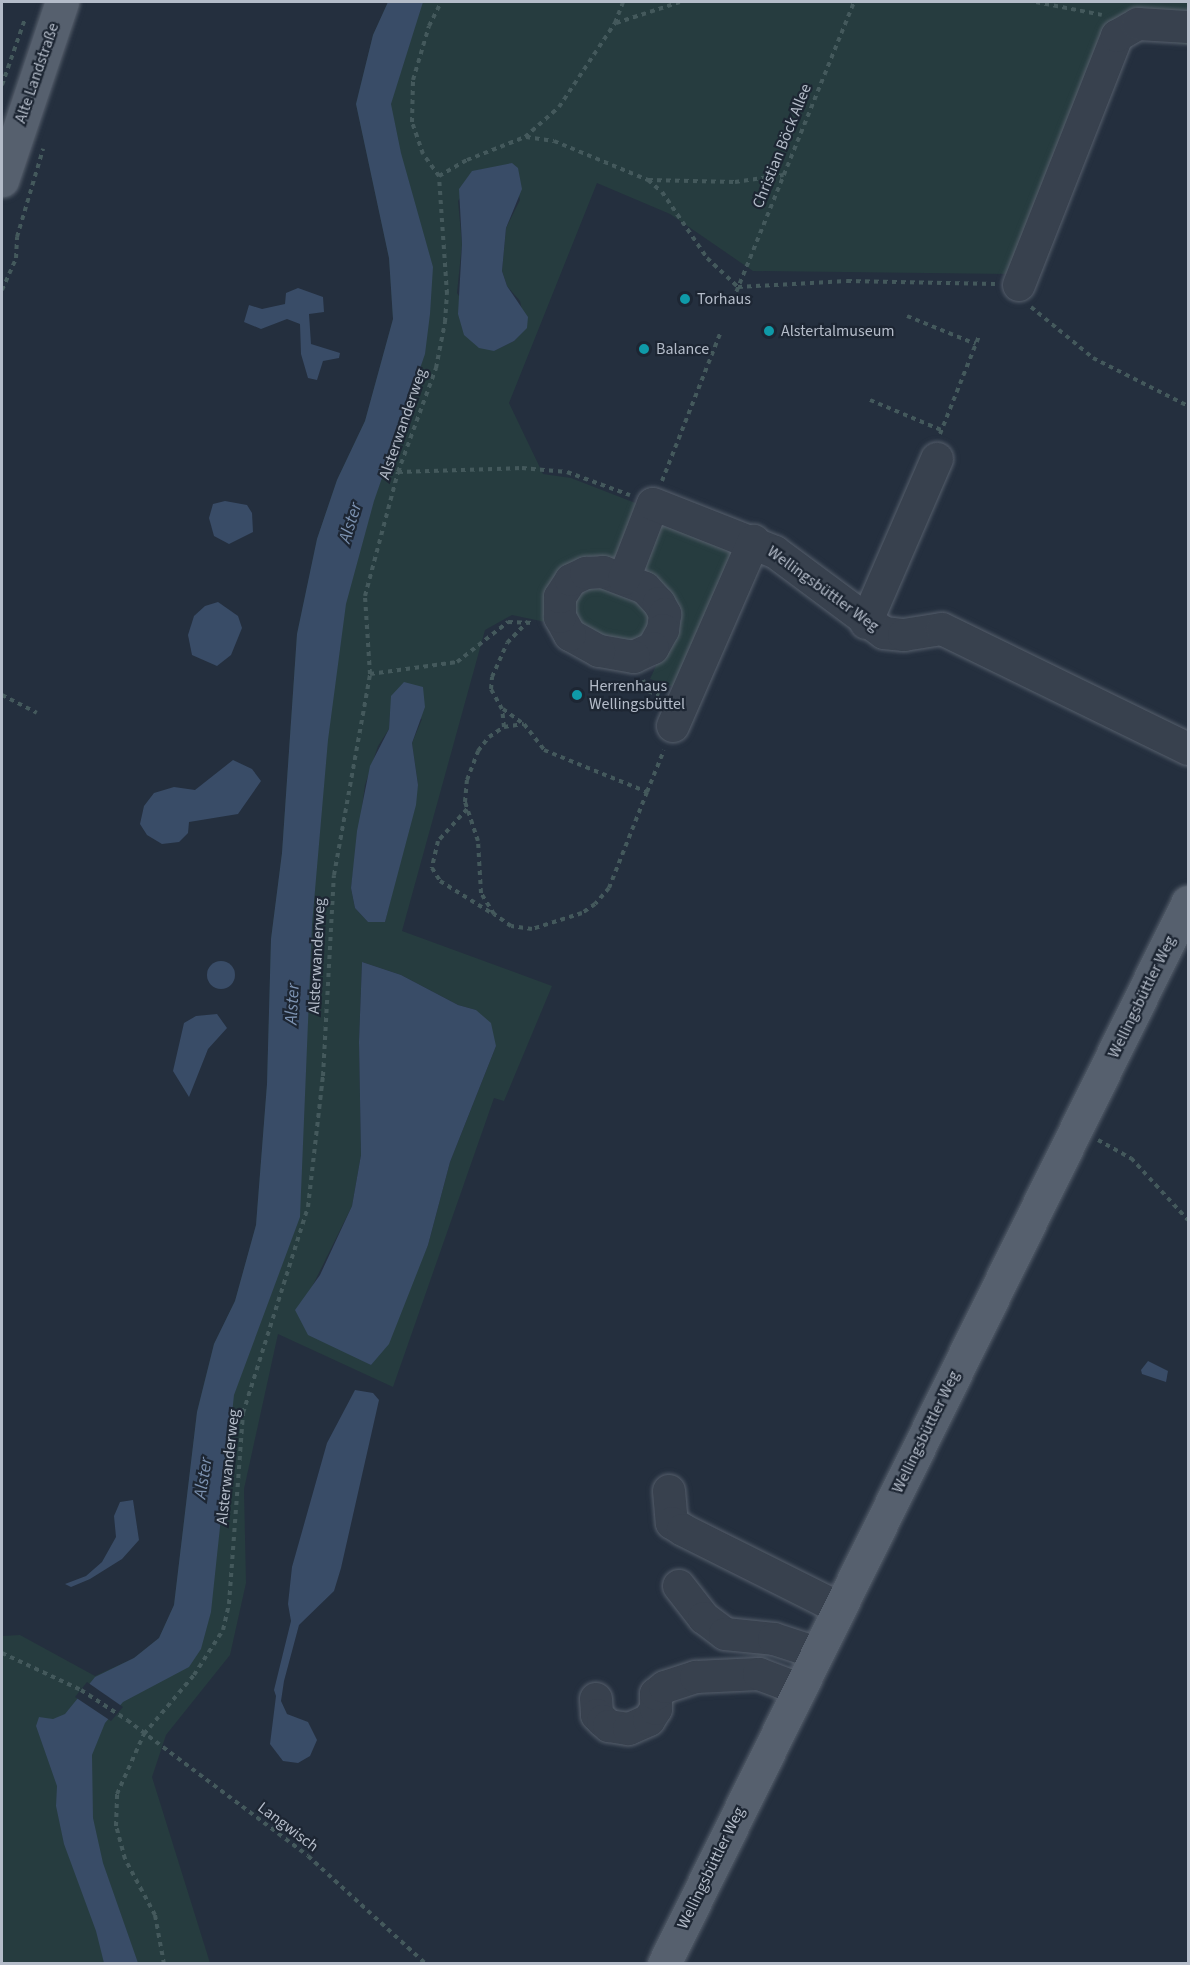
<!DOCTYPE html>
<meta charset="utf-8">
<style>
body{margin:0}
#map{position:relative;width:1190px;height:1965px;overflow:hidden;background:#242f3e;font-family:"Source Sans 3",sans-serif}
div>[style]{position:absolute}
.green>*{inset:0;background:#263c3f}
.water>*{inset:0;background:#394c67}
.round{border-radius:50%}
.pier>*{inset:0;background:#242f3e}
.path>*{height:4px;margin-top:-2px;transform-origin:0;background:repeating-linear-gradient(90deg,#44595c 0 4.5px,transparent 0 9px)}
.roads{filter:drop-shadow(0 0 2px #565f6c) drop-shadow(0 0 2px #565f6c)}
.minor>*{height:32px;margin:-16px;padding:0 16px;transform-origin:16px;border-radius:16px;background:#38414e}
.major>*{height:33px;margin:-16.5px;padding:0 16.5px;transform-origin:16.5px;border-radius:16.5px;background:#56606e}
.dots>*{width:16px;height:16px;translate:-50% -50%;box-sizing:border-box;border:3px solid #1d2633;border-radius:50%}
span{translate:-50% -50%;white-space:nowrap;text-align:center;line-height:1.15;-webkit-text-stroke:4.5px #1d2633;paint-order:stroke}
.street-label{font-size:16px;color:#b4bcc9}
.poi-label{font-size:16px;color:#b4bcc9}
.left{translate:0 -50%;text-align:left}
.water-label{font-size:18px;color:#7c92b1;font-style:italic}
.frame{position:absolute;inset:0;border:3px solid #b4bcc9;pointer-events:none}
</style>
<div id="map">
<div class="green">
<div style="clip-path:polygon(evenodd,388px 2px,1188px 2px,1188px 45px,1129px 35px,1009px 274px,753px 271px,670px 214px,597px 183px,509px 403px,543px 474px,571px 478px,643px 506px,618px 568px,597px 566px,550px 623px,512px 615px,485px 630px,402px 931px,552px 986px,504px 1101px,494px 1098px,393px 1387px,278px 1334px,244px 1489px,246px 1583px,230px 1655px,166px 1735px,152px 1777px,210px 1963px,2px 1963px,2px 1636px,20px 1635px,95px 1676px,134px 1658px,159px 1638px,174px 1605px,197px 1412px,214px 1344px,235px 1301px,256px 1225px,267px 1084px,271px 939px,282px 853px,297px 634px,317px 539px,337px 480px,365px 421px,393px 319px,389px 258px,356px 104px,373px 35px,388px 2px,512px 163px,520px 200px,506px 228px,502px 271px,507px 286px,520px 301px,526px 328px,514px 341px,494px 351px,457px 293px,462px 244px,458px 201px,481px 169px,493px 170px,512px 163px,388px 2px,390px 713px,422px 719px,412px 743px,418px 785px,385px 922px,368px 922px,355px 908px,351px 888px,365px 785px,378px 746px,389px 729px,390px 713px,388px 2px,362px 962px,401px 975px,458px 1005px,476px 1010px,496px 1046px,450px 1162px,428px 1245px,371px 1365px,351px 1353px,309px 1293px,352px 1206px,361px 1155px,359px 1042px,362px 962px)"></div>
<div style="clip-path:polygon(662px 514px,740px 543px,685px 691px,650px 679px,665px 646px,637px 576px)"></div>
<div style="clip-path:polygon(586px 585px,629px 592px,650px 616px,649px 631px,635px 644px,601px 638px,574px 619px,571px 601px)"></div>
</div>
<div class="water">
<div style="clip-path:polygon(388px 2px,423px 2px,391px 104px,401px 153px,433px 267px,430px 314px,425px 354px,374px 501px,346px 604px,328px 740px,312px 925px,300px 1217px,234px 1395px,211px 1612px,201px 1649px,189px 1667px,123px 1702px,105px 1723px,92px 1755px,93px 1818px,103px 1863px,138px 1963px,104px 1963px,96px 1931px,64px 1844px,56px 1806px,57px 1786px,36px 1726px,39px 1717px,53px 1719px,65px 1714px,95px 1677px,134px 1658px,159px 1638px,174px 1605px,197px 1412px,214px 1344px,235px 1301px,256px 1225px,267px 1084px,271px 939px,282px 853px,297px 634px,317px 539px,337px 480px,365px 421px,393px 319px,389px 258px,356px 104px,373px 35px)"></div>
<div style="clip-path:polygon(512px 163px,518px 168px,522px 189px,506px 228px,502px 271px,507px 286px,528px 317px,527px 328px,514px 341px,494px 351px,479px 348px,464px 335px,458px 314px,462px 244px,459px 189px,472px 171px)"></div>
<div style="clip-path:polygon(298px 288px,323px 297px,324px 312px,309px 314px,311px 344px,340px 353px,339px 358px,323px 361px,317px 380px,308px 378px,301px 354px,300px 324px,287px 319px,261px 329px,244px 322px,249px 305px,262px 309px,285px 304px,286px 293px)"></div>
<div style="clip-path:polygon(225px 501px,247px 505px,252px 513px,253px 532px,229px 544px,214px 536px,209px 518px,213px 504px)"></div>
<div style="clip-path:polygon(218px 602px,238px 616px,242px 628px,231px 655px,217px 666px,192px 655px,188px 635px,194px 616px,205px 606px)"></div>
<div style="clip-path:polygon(404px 682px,423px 687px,425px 707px,412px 743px,418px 785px,416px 805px,385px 922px,368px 922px,355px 908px,351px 888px,357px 831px,370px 766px,389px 729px,391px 696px)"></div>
<div style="clip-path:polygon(233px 760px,252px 769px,261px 781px,238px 814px,189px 822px,188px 833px,179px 842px,162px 844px,147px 835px,140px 824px,144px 806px,154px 793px,174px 787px,195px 790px)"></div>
<div class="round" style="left:207px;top:961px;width:28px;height:28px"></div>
<div style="clip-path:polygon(362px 962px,401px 975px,458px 1005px,476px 1010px,491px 1023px,496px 1046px,450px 1162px,428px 1245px,389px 1344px,371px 1365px,308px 1335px,295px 1310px,320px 1275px,352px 1206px,361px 1155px,359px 1042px)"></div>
<div style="clip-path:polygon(217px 1014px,227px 1028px,208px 1049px,189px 1097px,173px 1071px,184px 1023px,196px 1016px)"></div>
<div style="clip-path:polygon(1148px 1361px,1168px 1371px,1166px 1382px,1142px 1374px,1141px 1370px)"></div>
<div style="clip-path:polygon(355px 1390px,373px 1393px,379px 1400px,341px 1568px,334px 1591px,299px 1625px,284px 1681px,281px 1701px,287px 1714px,308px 1722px,317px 1740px,310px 1756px,298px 1763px,283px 1761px,270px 1744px,276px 1696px,274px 1690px,291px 1621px,288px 1604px,292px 1567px,327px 1443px)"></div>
<div style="clip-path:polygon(133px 1500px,139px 1540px,122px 1559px,90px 1579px,71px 1587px,65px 1584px,86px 1576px,102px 1562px,116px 1537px,114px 1516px,120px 1502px)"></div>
</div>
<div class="pier">
<div style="clip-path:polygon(87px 1682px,123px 1707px,111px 1721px,75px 1697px)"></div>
</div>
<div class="path">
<div style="left:1036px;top:2px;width:67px;rotate:11.1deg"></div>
<div style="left:616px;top:23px;width:67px;rotate:-18.2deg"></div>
<div style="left:2px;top:85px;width:70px;rotate:-70.8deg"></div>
<div style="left:526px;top:137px;width:28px;rotate:8deg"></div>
<div style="left:554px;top:141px;width:102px;rotate:22.5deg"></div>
<div style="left:648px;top:180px;width:87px;rotate:1.3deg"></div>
<div style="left:735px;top:182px;width:49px;rotate:-8.3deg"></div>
<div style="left:439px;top:176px;width:27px;rotate:-126deg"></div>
<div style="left:423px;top:154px;width:34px;rotate:-109deg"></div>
<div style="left:412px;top:122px;width:42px;rotate:-88.6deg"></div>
<div style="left:413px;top:80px;width:56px;rotate:-73.5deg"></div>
<div style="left:429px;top:26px;width:27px;rotate:-63deg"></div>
<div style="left:648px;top:180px;width:18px;rotate:41deg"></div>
<div style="left:662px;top:192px;width:80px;rotate:55.7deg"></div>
<div style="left:707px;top:258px;width:42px;rotate:43.1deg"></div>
<div style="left:738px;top:287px;width:109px;rotate:-3.2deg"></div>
<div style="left:847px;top:281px;width:148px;rotate:1.2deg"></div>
<div style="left:2px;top:290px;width:35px;rotate:-66deg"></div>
<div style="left:16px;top:258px;width:21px;rotate:-87deg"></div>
<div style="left:17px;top:237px;width:92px;rotate:-73.5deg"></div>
<div style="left:733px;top:300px;width:322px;rotate:-67.9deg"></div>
<div style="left:1031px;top:307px;width:80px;rotate:39.4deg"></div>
<div style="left:1093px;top:358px;width:106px;rotate:26.8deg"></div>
<div style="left:907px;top:316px;width:74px;rotate:22.1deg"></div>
<div style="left:870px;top:400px;width:77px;rotate:22.9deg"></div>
<div style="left:940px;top:434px;width:105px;rotate:-68.3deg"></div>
<div style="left:398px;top:472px;width:124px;rotate:-1.8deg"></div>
<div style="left:522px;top:468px;width:45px;rotate:5.1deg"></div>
<div style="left:567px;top:472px;width:67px;rotate:20.1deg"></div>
<div style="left:662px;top:481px;width:161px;rotate:-68.5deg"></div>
<div style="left:370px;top:674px;width:88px;rotate:-7.9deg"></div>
<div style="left:457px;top:662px;width:65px;rotate:-38.1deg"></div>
<div style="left:508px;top:622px;width:27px;rotate:2deg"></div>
<div style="left:643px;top:680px;width:12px;rotate:66deg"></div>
<div style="left:648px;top:691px;width:12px;rotate:20deg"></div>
<div style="left:2px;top:695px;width:39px;rotate:27deg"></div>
<div style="left:503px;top:709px;width:26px;rotate:36deg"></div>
<div style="left:504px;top:727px;width:18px;rotate:-96deg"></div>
<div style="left:502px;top:709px;width:23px;rotate:-119deg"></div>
<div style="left:491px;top:689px;width:12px;rotate:-85deg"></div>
<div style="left:492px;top:677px;width:37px;rotate:-66deg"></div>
<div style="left:507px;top:643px;width:30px;rotate:-46deg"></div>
<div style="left:647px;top:792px;width:103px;rotate:111.6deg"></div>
<div style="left:609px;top:888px;width:21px;rotate:131deg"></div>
<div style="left:595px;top:904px;width:16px;rotate:145deg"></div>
<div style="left:582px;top:913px;width:52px;rotate:162.3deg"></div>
<div style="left:532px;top:929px;width:21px;rotate:-172deg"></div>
<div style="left:511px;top:926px;width:21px;rotate:-145deg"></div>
<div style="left:494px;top:914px;width:25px;rotate:-122deg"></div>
<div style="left:481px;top:893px;width:52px;rotate:-93.3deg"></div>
<div style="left:478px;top:841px;width:41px;rotate:-108.4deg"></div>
<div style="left:465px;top:802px;width:22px;rotate:-85deg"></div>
<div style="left:467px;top:780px;width:31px;rotate:-69deg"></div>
<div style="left:478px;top:751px;width:18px;rotate:-52deg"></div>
<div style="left:489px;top:737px;width:18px;rotate:-34deg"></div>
<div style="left:504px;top:727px;width:20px;rotate:-9deg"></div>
<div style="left:524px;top:724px;width:33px;rotate:52deg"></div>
<div style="left:544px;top:750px;width:111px;rotate:22.2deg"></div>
<div style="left:647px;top:792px;width:45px;rotate:-68deg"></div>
<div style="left:467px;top:809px;width:43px;rotate:132.2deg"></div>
<div style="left:438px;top:841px;width:28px;rotate:103deg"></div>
<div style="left:432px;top:868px;width:15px;rotate:58deg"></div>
<div style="left:440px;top:881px;width:62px;rotate:31.9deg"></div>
<div style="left:1098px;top:1140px;width:38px;rotate:29deg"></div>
<div style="left:1131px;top:1158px;width:84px;rotate:47.4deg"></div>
<div style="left:2px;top:1653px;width:87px;rotate:25.1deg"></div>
<div style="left:81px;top:1690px;width:55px;rotate:33.1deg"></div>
<div style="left:127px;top:1720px;width:226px;rotate:36.9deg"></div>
<div style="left:308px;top:1856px;width:160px;rotate:42.5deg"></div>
<div style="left:164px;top:1964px;width:50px;rotate:-100.4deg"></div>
<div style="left:155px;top:1915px;width:64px;rotate:-118.2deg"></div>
<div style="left:125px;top:1859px;width:34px;rotate:-105deg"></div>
<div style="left:116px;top:1826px;width:32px;rotate:-88deg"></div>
<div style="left:117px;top:1794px;width:66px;rotate:-65.8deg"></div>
<div style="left:144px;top:1734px;width:77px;rotate:-49.7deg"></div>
<div style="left:194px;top:1675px;width:54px;rotate:-57.2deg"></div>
<div style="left:223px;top:1630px;width:27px;rotate:-77deg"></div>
<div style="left:229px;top:1604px;width:192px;rotate:-85.8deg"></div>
<div style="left:243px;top:1413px;width:216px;rotate:-72.5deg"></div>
<div style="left:308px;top:1207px;width:132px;rotate:-83.5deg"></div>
<div style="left:323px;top:1076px;width:201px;rotate:-86.9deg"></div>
<div style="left:334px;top:875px;width:204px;rotate:-79.8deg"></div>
<div style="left:370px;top:674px;width:78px;rotate:-93.7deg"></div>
<div style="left:365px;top:596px;width:128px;rotate:-75.1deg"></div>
<div style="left:398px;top:472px;width:111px;rotate:-69.9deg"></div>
<div style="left:436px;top:368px;width:47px;rotate:-78.9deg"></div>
<div style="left:445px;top:322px;width:28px;rotate:-86deg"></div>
<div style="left:447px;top:294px;width:118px;rotate:-93.9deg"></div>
<div style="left:439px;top:176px;width:32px;rotate:-30deg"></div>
<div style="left:467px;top:160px;width:62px;rotate:-21.6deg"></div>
<div style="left:525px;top:137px;width:45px;rotate:-41.4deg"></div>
<div style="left:559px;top:107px;width:101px;rotate:-56.3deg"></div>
<div style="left:615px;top:23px;width:22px;rotate:-69deg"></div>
</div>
<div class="roads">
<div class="minor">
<div style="left:1019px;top:285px;width:268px;rotate:-68.5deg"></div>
<div style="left:1117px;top:36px;width:24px;rotate:-30deg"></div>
<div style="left:1138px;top:24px;width:50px;rotate:3.4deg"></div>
<div style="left:603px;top:572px;width:45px;rotate:20.9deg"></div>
<div style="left:645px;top:588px;width:21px;rotate:47deg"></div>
<div style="left:659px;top:603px;width:13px;rotate:61deg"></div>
<div style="left:665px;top:614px;width:16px;rotate:97deg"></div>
<div style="left:663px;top:630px;width:21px;rotate:119deg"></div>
<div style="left:653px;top:648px;width:21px;rotate:155deg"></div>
<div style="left:634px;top:657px;width:36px;rotate:-170deg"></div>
<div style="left:599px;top:651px;width:33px;rotate:-151deg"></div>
<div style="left:570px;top:635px;width:21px;rotate:-119deg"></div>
<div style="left:560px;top:617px;width:20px;rotate:-90deg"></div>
<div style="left:560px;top:597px;width:20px;rotate:-57deg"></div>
<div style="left:571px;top:580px;width:17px;rotate:-25deg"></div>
<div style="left:586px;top:573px;width:17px;rotate:-3deg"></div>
<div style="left:624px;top:579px;width:80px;rotate:-68.9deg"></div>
<div style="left:653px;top:504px;width:131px;rotate:21.5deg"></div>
<div style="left:775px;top:552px;width:136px;rotate:36.6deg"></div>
<div style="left:884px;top:633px;width:20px;rotate:6deg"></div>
<div style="left:904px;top:635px;width:38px;rotate:-9deg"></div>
<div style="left:942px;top:629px;width:274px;rotate:26deg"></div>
<div style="left:866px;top:623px;width:179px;rotate:-66.6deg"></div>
<div style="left:673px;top:726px;width:202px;rotate:-66.4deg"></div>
<div style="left:669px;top:1491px;width:32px;rotate:85deg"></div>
<div style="left:672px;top:1523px;width:13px;rotate:32deg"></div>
<div style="left:683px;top:1530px;width:174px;rotate:26.6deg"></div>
<div style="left:679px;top:1586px;width:41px;rotate:52deg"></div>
<div style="left:704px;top:1618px;width:26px;rotate:37deg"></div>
<div style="left:725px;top:1634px;width:49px;rotate:5.8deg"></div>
<div style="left:774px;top:1639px;width:45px;rotate:18deg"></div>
<div style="left:596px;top:1699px;width:16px;rotate:86deg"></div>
<div style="left:597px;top:1715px;width:8px;rotate:45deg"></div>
<div style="left:603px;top:1721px;width:8px;rotate:40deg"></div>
<div style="left:609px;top:1726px;width:20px;rotate:9deg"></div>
<div style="left:629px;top:1729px;width:22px;rotate:-24deg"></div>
<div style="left:649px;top:1720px;width:13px;rotate:-58deg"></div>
<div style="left:656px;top:1709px;width:15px;rotate:-90deg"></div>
<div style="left:656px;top:1694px;width:11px;rotate:-38deg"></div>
<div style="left:665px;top:1687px;width:33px;rotate:-18deg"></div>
<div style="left:696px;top:1677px;width:63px;rotate:-2.7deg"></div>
<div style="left:759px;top:1674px;width:43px;rotate:20.6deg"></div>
</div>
<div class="major">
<div style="left:2px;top:180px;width:188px;rotate:-71.4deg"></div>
<div style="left:664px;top:1964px;width:1184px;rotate:-63.74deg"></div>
</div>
</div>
<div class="dots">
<div style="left:685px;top:299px;background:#0f9aa8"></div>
<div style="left:769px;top:331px;background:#0f9aa8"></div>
<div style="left:644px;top:349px;background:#0f9aa8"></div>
<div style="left:577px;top:695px;background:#0f9aa8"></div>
</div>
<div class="street-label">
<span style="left:37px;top:73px;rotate:-71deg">Alte Landstraße</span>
<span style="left:782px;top:146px;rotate:-68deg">Christian Böck Allee</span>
<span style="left:403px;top:424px;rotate:-71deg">Alsterwanderweg</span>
<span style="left:823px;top:589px;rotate:36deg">Wellingsbüttler Weg</span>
<span style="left:317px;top:956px;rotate:-87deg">Alsterwanderweg</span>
<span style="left:1142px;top:997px;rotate:-64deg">Wellingsbüttler Weg</span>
<span style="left:926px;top:1432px;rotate:-64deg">Wellingsbüttler Weg</span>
<span style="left:228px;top:1467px;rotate:-84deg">Alsterwanderweg</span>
<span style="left:288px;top:1827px;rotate:37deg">Langwisch</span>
<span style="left:711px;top:1868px;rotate:-64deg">Wellingsbüttler Weg</span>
</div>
<div class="poi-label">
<span class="left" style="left:697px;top:299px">Torhaus</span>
<span class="left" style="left:781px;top:331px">Alstertalmuseum</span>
<span class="left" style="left:656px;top:349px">Balance</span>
<span class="left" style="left:589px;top:695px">Herrenhaus<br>Wellingsbüttel</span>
</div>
<div class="water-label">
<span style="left:351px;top:523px;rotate:-73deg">Alster</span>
<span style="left:293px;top:1004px;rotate:-87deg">Alster</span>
<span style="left:204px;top:1478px;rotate:-81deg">Alster</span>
</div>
<div class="frame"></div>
</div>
